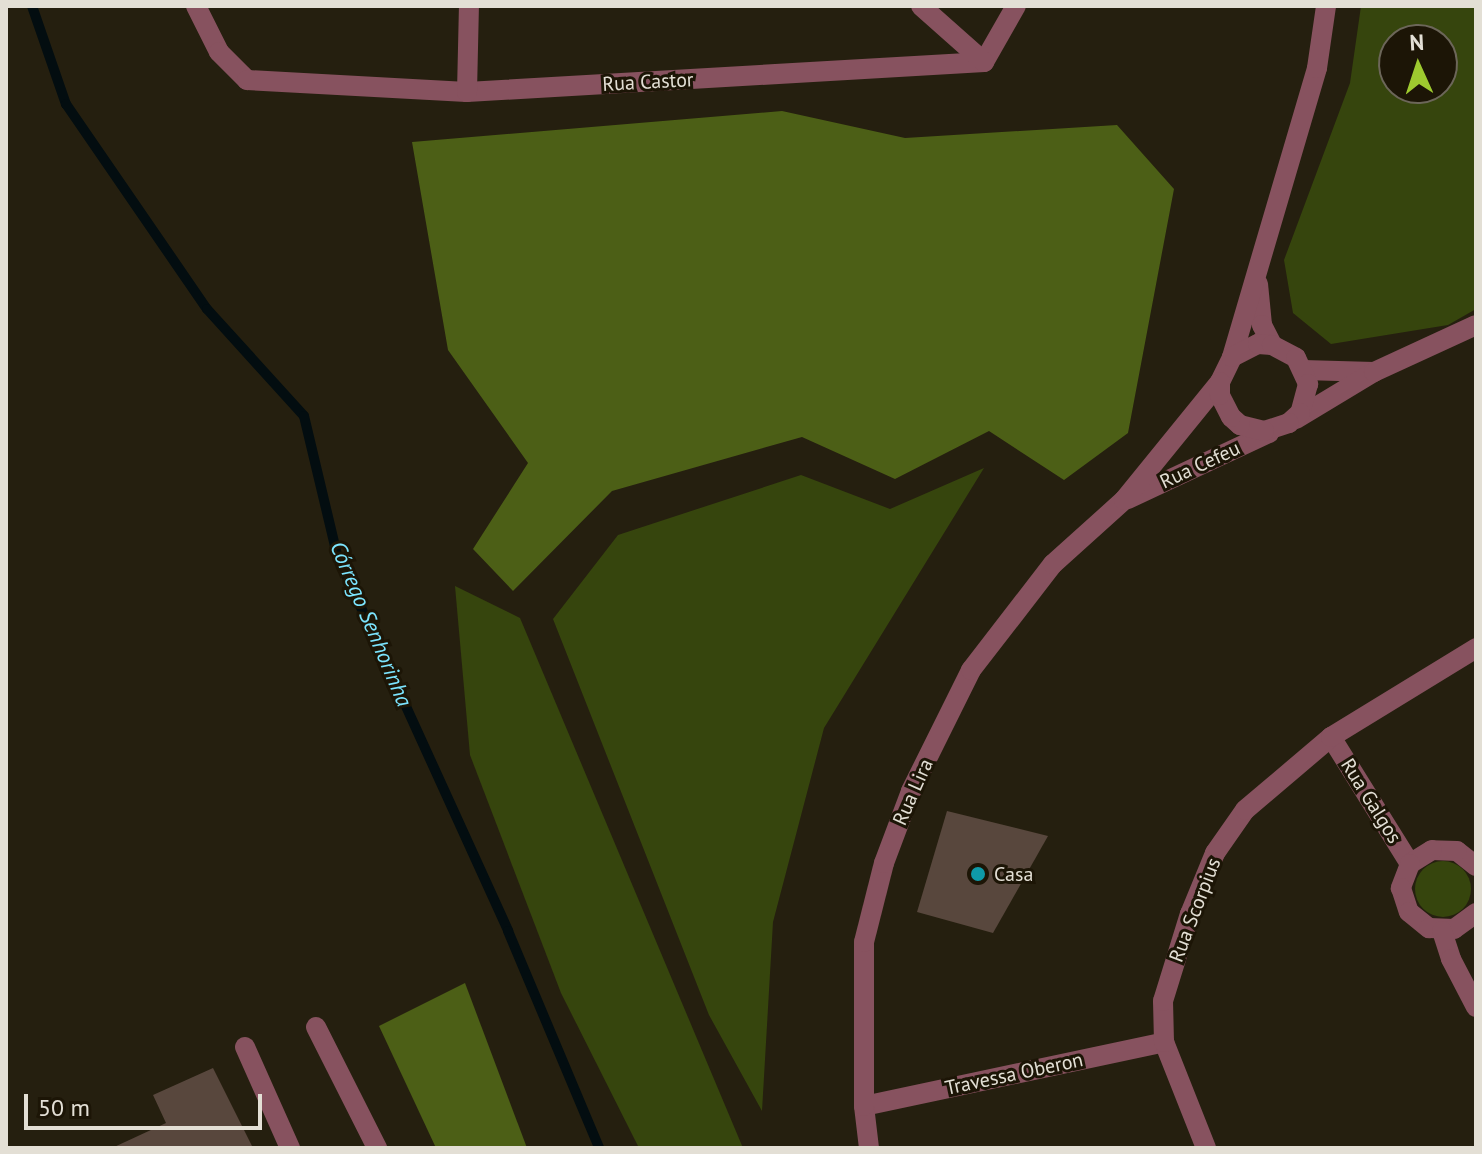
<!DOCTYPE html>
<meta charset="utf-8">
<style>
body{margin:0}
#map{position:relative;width:1482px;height:1154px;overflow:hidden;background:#251f0f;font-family:"PT Sans",sans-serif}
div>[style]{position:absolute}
.green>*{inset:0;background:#36450d}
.round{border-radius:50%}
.forest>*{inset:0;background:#4c5f16}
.stream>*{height:10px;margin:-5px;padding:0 5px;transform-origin:5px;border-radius:5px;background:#030d10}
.building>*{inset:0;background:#58473d}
.minor>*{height:20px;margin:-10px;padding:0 10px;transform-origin:10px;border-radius:10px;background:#87525f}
.dots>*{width:22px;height:22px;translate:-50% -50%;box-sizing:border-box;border:4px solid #1c1506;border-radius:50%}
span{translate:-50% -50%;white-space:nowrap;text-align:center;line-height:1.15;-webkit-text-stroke:6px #1c1506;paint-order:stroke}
.street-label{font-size:20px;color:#e3dfd5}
.poi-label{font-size:20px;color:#e3dfd5}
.left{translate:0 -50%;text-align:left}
.water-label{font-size:22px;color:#7ce5ff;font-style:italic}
.frame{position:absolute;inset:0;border:8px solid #e3dfd5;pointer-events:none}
.north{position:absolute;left:1378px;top:24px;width:80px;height:80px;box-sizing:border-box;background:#1c1506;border:2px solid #6c6659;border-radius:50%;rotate:357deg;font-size:22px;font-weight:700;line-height:32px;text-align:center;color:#e3dfd5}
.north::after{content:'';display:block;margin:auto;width:28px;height:36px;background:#9eca2f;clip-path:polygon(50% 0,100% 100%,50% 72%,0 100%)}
.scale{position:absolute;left:24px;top:1094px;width:238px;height:36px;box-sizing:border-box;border:4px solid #e3dfd5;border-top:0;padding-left:10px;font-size:24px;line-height:28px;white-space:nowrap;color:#e3dfd5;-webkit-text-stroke:6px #1c1506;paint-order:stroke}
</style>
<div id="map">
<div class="green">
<div style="clip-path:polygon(evenodd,1361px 6px,1476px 6px,1476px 309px,1448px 325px,1331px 344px,1293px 313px,1284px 260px,1350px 83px,1361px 6px,1394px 40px,1442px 40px,1442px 88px,1394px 88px,1394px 40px)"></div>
<div style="clip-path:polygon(984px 468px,824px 728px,773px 922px,762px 1111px,709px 1015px,553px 619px,618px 535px,801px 475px,890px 509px)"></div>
<div style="clip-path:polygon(455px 586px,520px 618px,743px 1148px,639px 1148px,561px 993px,470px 755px)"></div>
<div class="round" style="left:1415px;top:861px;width:56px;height:56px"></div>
</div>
<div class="forest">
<div style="clip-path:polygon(782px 111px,905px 138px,1117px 125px,1174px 189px,1128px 433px,1064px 480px,989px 431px,895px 479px,802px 437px,612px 491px,513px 591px,473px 549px,528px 463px,448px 350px,412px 142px)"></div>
<div style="clip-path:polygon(465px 983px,527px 1148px,436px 1148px,379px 1026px)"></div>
</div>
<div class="stream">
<div style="left:32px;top:6px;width:104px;rotate:70.9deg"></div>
<div style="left:66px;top:104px;width:249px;rotate:55.5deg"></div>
<div style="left:207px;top:309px;width:144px;rotate:47.8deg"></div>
<div style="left:304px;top:416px;width:143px;rotate:76.6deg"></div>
<div style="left:337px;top:555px;width:413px;rotate:65.5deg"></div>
<div style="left:508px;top:931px;width:235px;rotate:67.2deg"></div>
</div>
<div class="building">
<div style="clip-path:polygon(947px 811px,1048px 836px,993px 933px,917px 912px)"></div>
<div style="clip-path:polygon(213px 1068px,253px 1148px,112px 1148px,166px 1123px,153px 1095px)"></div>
</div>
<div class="minor">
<div style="left:196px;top:6px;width:51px;rotate:63.4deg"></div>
<div style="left:219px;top:52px;width:40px;rotate:45deg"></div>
<div style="left:247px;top:80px;width:220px;rotate:3.1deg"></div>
<div style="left:467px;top:92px;width:518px;rotate:-3.32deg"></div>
<div style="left:984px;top:62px;width:64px;rotate:-60.3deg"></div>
<div style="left:921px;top:6px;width:84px;rotate:41.6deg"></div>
<div style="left:467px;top:92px;width:86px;rotate:-88.7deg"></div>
<div style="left:1258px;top:284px;width:41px;rotate:84.4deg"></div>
<div style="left:1262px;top:325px;width:22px;rotate:63deg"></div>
<div style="left:1232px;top:357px;width:301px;rotate:-73.6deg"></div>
<div style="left:1317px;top:68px;width:63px;rotate:-81.7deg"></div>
<div style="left:1303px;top:370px;width:71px;rotate:1.6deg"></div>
<div style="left:1296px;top:419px;width:91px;rotate:-31.1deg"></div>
<div style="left:1374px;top:372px;width:112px;rotate:-24.7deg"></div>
<div style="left:1128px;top:499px;width:156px;rotate:-25.1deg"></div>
<div style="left:1331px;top:737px;width:150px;rotate:58.1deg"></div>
<div style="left:1476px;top:866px;width:24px;rotate:-142deg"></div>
<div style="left:1457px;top:851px;width:25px;rotate:-178deg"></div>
<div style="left:1432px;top:850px;width:26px;rotate:148deg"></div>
<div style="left:1410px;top:864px;width:26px;rotate:111deg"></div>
<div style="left:1401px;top:888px;width:25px;rotate:72deg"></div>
<div style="left:1409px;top:912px;width:26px;rotate:39deg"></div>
<div style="left:1429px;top:928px;width:25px;rotate:2deg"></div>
<div style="left:1454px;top:929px;width:27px;rotate:-36deg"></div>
<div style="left:1442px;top:931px;width:29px;rotate:72deg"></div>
<div style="left:1451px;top:959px;width:54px;rotate:62.5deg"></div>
<div style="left:316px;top:1027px;width:136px;rotate:63.2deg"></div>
<div style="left:245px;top:1047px;width:111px;rotate:66deg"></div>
<div style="left:864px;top:1106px;width:307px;rotate:-12deg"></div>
<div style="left:869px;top:1148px;width:42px;rotate:-96.8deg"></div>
<div style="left:864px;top:1106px;width:164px;rotate:-90deg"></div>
<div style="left:864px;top:942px;width:81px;rotate:-75.8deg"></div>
<div style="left:884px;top:863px;width:77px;rotate:-69.4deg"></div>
<div style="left:911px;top:791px;width:135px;rotate:-63.6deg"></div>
<div style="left:971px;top:670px;width:134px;rotate:-52.3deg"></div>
<div style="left:1053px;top:564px;width:96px;rotate:-42deg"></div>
<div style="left:1124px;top:500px;width:152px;rotate:-50.9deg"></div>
<div style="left:1220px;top:382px;width:28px;rotate:-64deg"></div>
<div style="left:1232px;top:357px;width:29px;rotate:-27deg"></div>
<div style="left:1258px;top:344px;width:14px;rotate:4deg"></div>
<div style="left:1272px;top:345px;width:27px;rotate:28deg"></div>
<div style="left:1296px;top:358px;width:29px;rotate:65deg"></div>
<div style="left:1308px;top:384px;width:30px;rotate:105deg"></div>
<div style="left:1300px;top:413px;width:15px;rotate:138deg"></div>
<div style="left:1289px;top:423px;width:26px;rotate:162deg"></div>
<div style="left:1264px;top:431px;width:25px;rotate:-166deg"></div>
<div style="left:1240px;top:425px;width:12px;rotate:-138deg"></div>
<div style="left:1231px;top:417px;width:25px;rotate:-117deg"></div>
<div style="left:1220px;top:395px;width:13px;rotate:-90deg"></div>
<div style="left:1206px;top:1148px;width:114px;rotate:-111.6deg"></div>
<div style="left:1164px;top:1042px;width:41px;rotate:-91.4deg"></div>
<div style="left:1163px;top:1001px;width:91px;rotate:-72.8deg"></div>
<div style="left:1190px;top:914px;width:66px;rotate:-67.7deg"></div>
<div style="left:1215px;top:853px;width:52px;rotate:-55.1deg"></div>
<div style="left:1245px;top:810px;width:113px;rotate:-40.3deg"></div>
<div style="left:1331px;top:737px;width:170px;rotate:-31.5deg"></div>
</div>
<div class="dots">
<div style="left:978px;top:874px;background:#0f9aa8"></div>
</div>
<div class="street-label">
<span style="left:648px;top:82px;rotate:-3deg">Rua Castor</span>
<span style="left:1200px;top:465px;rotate:-25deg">Rua Cefeu</span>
<span style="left:913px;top:792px;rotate:-66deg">Rua Lira</span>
<span style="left:1371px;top:801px;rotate:58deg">Rua Galgos</span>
<span style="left:1195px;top:910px;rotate:-69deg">Rua Scorpius</span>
<span style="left:1014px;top:1074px;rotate:-12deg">Travessa Oberon</span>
</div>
<div class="poi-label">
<span class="left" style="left:994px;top:874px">Casa</span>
</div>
<div class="water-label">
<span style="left:371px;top:624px;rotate:67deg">Córrego Senhorinha</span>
</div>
<div class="frame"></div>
<div class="north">N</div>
<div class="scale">50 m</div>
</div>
